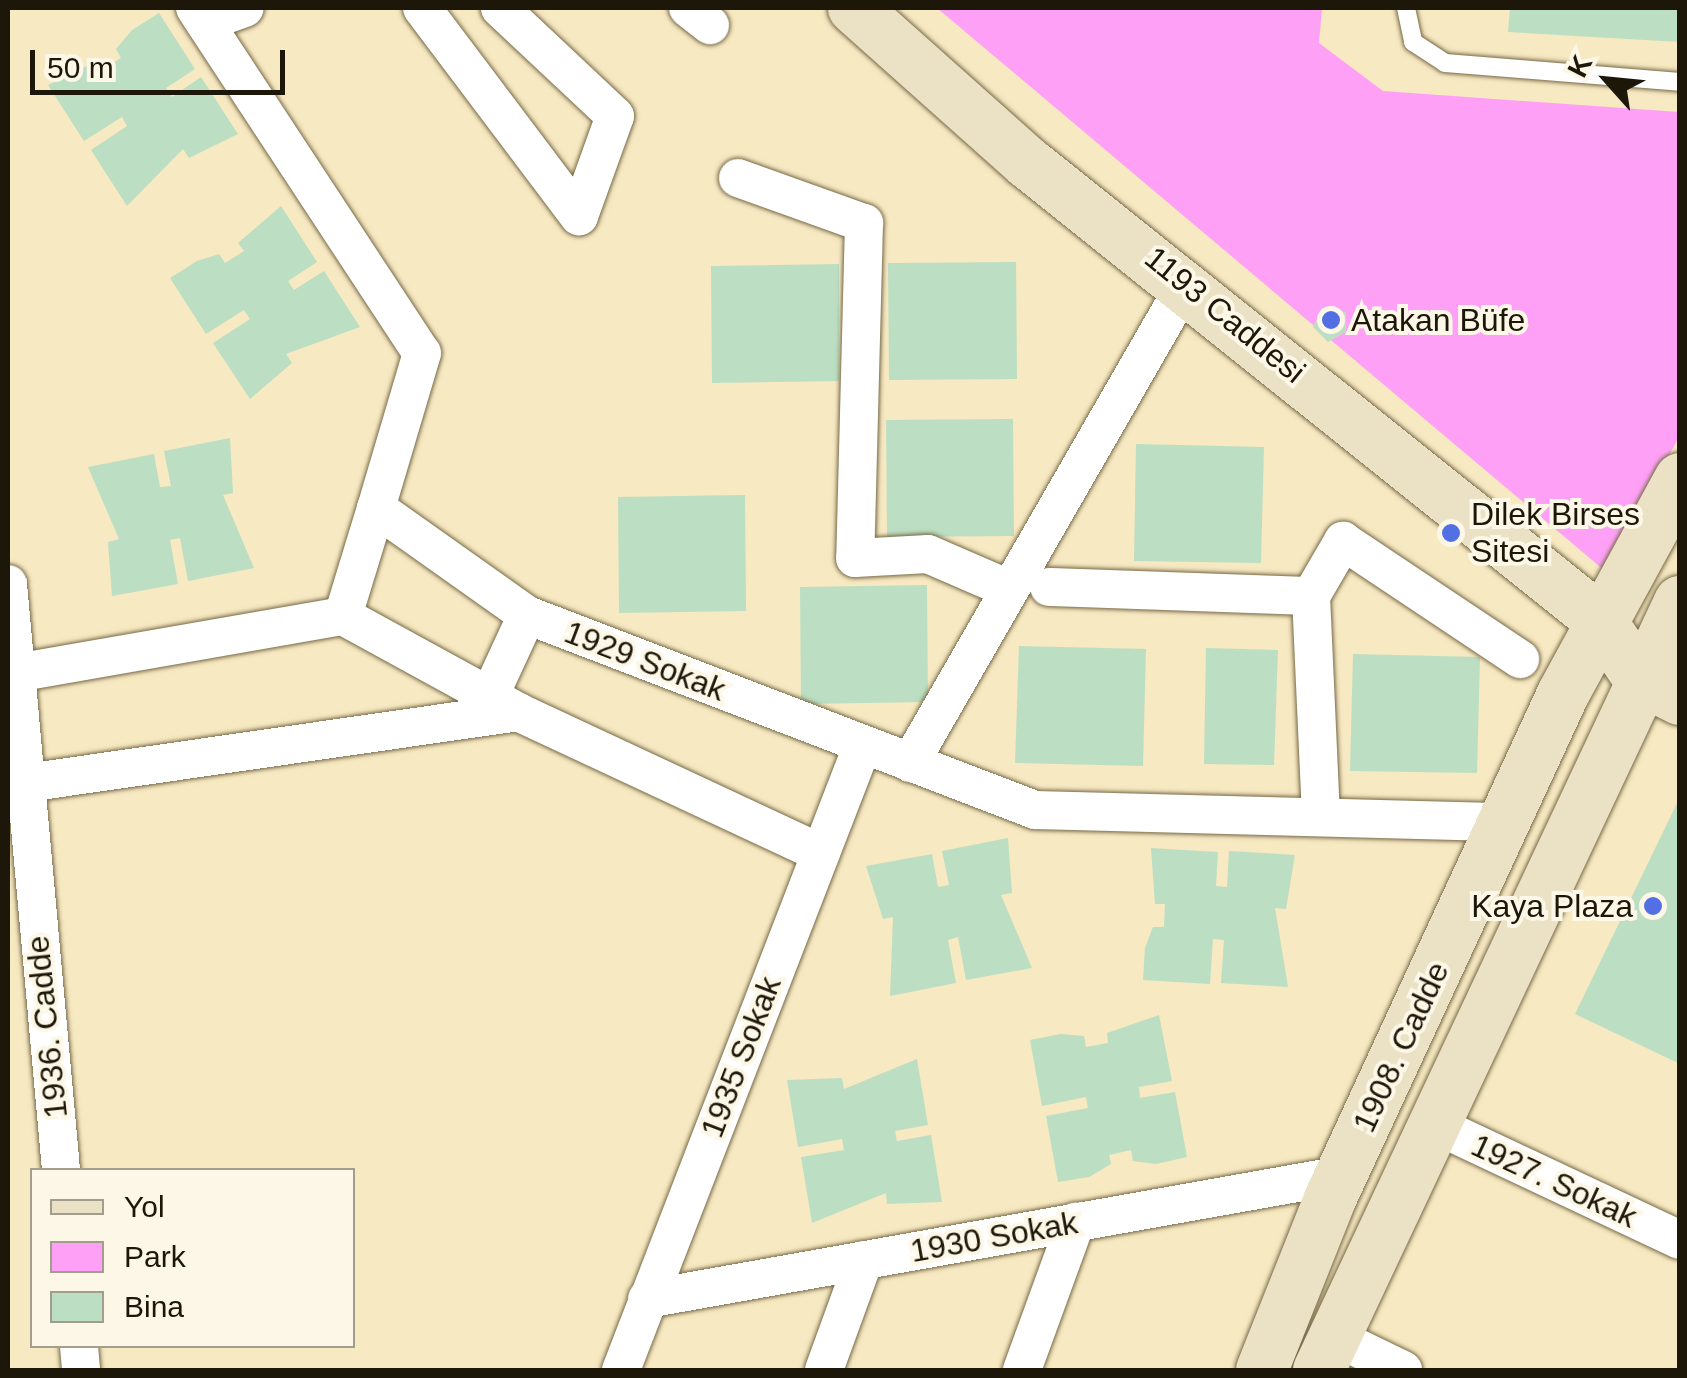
<!DOCTYPE html>
<meta charset="utf-8">
<style>
body{margin:0}
#map{position:relative;width:1687px;height:1378px;overflow:hidden;background:#f7e9c2;font-family:Helvetica,sans-serif}
div>[style]{position:absolute}
.green>*{inset:0;background:#fea1f6}
.building>*{inset:0;background:#bcdec2}
.roads{filter:drop-shadow(0 0 2px #766946) drop-shadow(0 0 2px #766946)}
.lane>*{height:18px;margin:-9px;padding:0 9px;transform-origin:9px;border-radius:9px;background:#fff}
.street>*{height:38px;margin:-19px;padding:0 19px;transform-origin:19px;border-radius:19px;background:#fff}
.secondary>*{height:52px;margin:-26px;padding:0 26px;transform-origin:26px;border-radius:26px;background:#ebe1c5}
.dots>*{width:28px;height:28px;translate:-50% -50%;box-sizing:border-box;border:5px solid #fcf7e7;border-radius:50%}
span{translate:-50% -50%;white-space:nowrap;text-align:center;line-height:1.15;-webkit-text-stroke:8px #fcf7e7;paint-order:stroke}
.street-label{font-size:32px;color:#1d1709}
.poi-label{font-size:32px;color:#1d1709}
.left{translate:0 -50%;text-align:left}
.right{translate:-100% -50%;text-align:right}
.frame{position:absolute;inset:0;border:10px solid #1d1709;pointer-events:none}
.legend{position:absolute;left:30px;top:1168px;width:325px;height:180px;box-sizing:border-box;background:#fcf7e7;border:2px solid #a39d8e;margin:0;padding:12px 18px;list-style:none;font-size:30px;color:#1d1709}
.legend li{display:flex;align-items:center;gap:20px;height:50px}
.legend b{width:50px;border:2px solid #a39d8e}
.north{position:absolute;left:1557px;top:30px;width:100px;height:100px;-webkit-text-stroke:8px #fcf7e7;paint-order:stroke;rotate:297deg;font-size:28px;font-weight:700;line-height:40px;text-align:center;color:#1d1709}
.north::after{content:'';display:block;margin:auto;width:35px;height:45px;background:#1d1709;clip-path:polygon(50% 0,100% 100%,50% 72%,0 100%)}
.scale{position:absolute;left:30px;top:50px;width:255px;height:45px;box-sizing:border-box;border:5px solid #1d1709;border-top:0;padding-left:12px;font-size:30px;line-height:35px;white-space:nowrap;color:#1d1709;-webkit-text-stroke:8px #fcf7e7;paint-order:stroke}
</style>
<div id="map">
<div class="green">
<div style="clip-path:polygon(937px 8px,1322px 8px,1319px 43px,1383px 91px,1679px 112px,1679px 437px,1605px 571px)"></div>
</div>
<div class="building">
<div style="clip-path:polygon(1510px 8px,1680px 8px,1680px 42px,1508px 32px)"></div>
<div style="clip-path:polygon(159px 13px,195px 69px,166px 88px,172px 97px,201px 77px,238px 134px,189px 158px,183px 149px,127px 206px,91px 150px,127px 126px,122px 117px,84px 141px,48px 85px,97px 61px,102px 70px,121px 58px,116px 49px,132px 30px)"></div>
<div style="clip-path:polygon(281px 206px,317px 262px,288px 281px,294px 290px,324px 271px,360px 327px,286px 354px,292px 363px,250px 399px,213px 343px,250px 319px,244px 310px,206px 334px,170px 278px,197px 261px,219px 254px,225px 263px,244px 251px,238px 243px)"></div>
<div style="clip-path:polygon(1016px 262px,1017px 379px,889px 380px,888px 263px)"></div>
<div style="clip-path:polygon(839px 264px,839px 381px,712px 383px,711px 266px)"></div>
<div style="clip-path:polygon(1322px 308px,1346px 312px,1346px 332px,1328px 342px,1313px 327px)"></div>
<div style="clip-path:polygon(1013px 419px,1014px 536px,887px 537px,886px 420px)"></div>
<div style="clip-path:polygon(230px 438px,233px 493px,223px 495px,254px 568px,188px 581px,180px 538px,170px 540px,178px 584px,112px 596px,108px 542px,119px 539px,88px 467px,154px 454px,160px 487px,171px 486px,164px 451px)"></div>
<div style="clip-path:polygon(1136px 444px,1264px 447px,1261px 563px,1134px 561px)"></div>
<div style="clip-path:polygon(745px 495px,746px 611px,619px 613px,618px 497px)"></div>
<div style="clip-path:polygon(927px 585px,928px 702px,801px 704px,800px 587px)"></div>
<div style="clip-path:polygon(1019px 646px,1146px 649px,1143px 766px,1015px 763px)"></div>
<div style="clip-path:polygon(1206px 648px,1278px 650px,1274px 765px,1204px 764px)"></div>
<div style="clip-path:polygon(1353px 654px,1480px 657px,1477px 773px,1350px 771px)"></div>
<div style="clip-path:polygon(1680px 797px,1680px 1064px,1575px 1014px)"></div>
<div style="clip-path:polygon(1008px 838px,1012px 893px,1001px 895px,1032px 968px,966px 980px,958px 937px,948px 940px,956px 983px,890px 996px,893px 917px,883px 919px,866px 866px,932px 854px,938px 887px,949px 885px,942px 851px)"></div>
<div style="clip-path:polygon(1151px 848px,1218px 852px,1216px 886px,1227px 887px,1229px 851px,1295px 855px,1286px 909px,1275px 908px,1288px 987px,1221px 983px,1224px 940px,1213px 939px,1210px 984px,1143px 980px,1145px 948px,1153px 927px,1164px 927px,1165px 904px,1155px 904px)"></div>
<div style="clip-path:polygon(1159px 1015px,1172px 1081px,1139px 1087px,1140px 1098px,1175px 1092px,1187px 1157px,1156px 1164px,1133px 1161px,1131px 1150px,1109px 1155px,1111px 1164px,1089px 1177px,1058px 1182px,1046px 1116px,1088px 1108px,1086px 1097px,1042px 1106px,1030px 1040px,1061px 1034px,1084px 1036px,1086px 1047px,1108px 1043px,1107px 1033px)"></div>
<div style="clip-path:polygon(917px 1059px,928px 1125px,895px 1131px,897px 1141px,931px 1135px,942px 1202px,887px 1204px,886px 1193px,812px 1223px,801px 1157px,844px 1150px,842px 1139px,798px 1147px,787px 1080px,842px 1078px,844px 1089px)"></div>
</div>
<div class="roads">
<div class="lane">
<div style="left:1406px;top:8px;width:35px;rotate:78deg"></div>
<div style="left:1413px;top:42px;width:38px;rotate:33deg"></div>
<div style="left:1445px;top:63px;width:236px;rotate:4.6deg"></div>
</div>
<div class="street">
<div style="left:195px;top:8px;width:413px;rotate:56.7deg"></div>
<div style="left:422px;top:353px;width:162px;rotate:106.5deg"></div>
<div style="left:376px;top:508px;width:185px;rotate:35.3deg"></div>
<div style="left:527px;top:615px;width:544px;rotate:21deg"></div>
<div style="left:1035px;top:810px;width:470px;rotate:1.5deg"></div>
<div style="left:422px;top:8px;width:261px;rotate:53deg"></div>
<div style="left:579px;top:216px;width:106px;rotate:-70.2deg"></div>
<div style="left:615px;top:116px;width:158px;rotate:-136.8deg"></div>
<div style="left:688px;top:8px;width:28px;rotate:38deg"></div>
<div style="left:205px;top:22px;width:42px;rotate:-19.3deg"></div>
<div style="left:738px;top:178px;width:134px;rotate:19.7deg"></div>
<div style="left:864px;top:223px;width:335px;rotate:91.5deg"></div>
<div style="left:855px;top:558px;width:73px;rotate:-3.1deg"></div>
<div style="left:928px;top:554px;width:88px;rotate:23.4deg"></div>
<div style="left:8px;top:584px;width:588px;rotate:84.83deg"></div>
<div style="left:1049px;top:587px;width:262px;rotate:2deg"></div>
<div style="left:1311px;top:596px;width:220px;rotate:87.4deg"></div>
<div style="left:1311px;top:596px;width:64px;rotate:-59.8deg"></div>
<div style="left:1343px;top:541px;width:213px;rotate:33.7deg"></div>
<div style="left:343px;top:616px;width:113px;rotate:-73deg"></div>
<div style="left:16px;top:673px;width:332px;rotate:-9.9deg"></div>
<div style="left:343px;top:616px;width:200px;rotate:28.7deg"></div>
<div style="left:518px;top:712px;width:334px;rotate:25deg"></div>
<div style="left:490px;top:695px;width:88px;rotate:-65.2deg"></div>
<div style="left:910px;top:763px;width:555px;rotate:-60.06deg"></div>
<div style="left:26px;top:783px;width:497px;rotate:-8.2deg"></div>
<div style="left:1429px;top:1122px;width:277px;rotate:25.2deg"></div>
<div style="left:647px;top:1299px;width:706px;rotate:-10.12deg"></div>
<div style="left:1333px;top:1336px;width:78px;rotate:25.9deg"></div>
<div style="left:79px;top:1346px;width:24px;rotate:85deg"></div>
<div style="left:621px;top:1370px;width:671px;rotate:-68.86deg"></div>
<div style="left:824px;top:1370px;width:117px;rotate:-70deg"></div>
<div style="left:1022px;top:1370px;width:158px;rotate:-70deg"></div>
</div>
<div class="secondary">
<div style="left:854px;top:8px;width:233px;rotate:41.7deg"></div>
<div style="left:1028px;top:163px;width:731px;rotate:38.61deg"></div>
<div style="left:1599px;top:619px;width:73px;rotate:55.7deg"></div>
<div style="left:1640px;top:679px;width:45px;rotate:26.6deg"></div>
<div style="left:1262px;top:1370px;width:184px;rotate:-68.3deg"></div>
<div style="left:1330px;top:1199px;width:556px;rotate:-65.23deg"></div>
<div style="left:1563px;top:694px;width:245px;rotate:-61.4deg"></div>
<div style="left:1319px;top:1370px;width:849px;rotate:-64.82deg"></div>
</div>
</div>
<div class="dots">
<div style="left:1331px;top:320px;background:#536fe4"></div>
<div style="left:1451px;top:533px;background:#536fe4"></div>
<div style="left:1653px;top:906px;background:#536fe4"></div>
</div>
<div class="street-label">
<span style="left:1225px;top:315px;rotate:39deg">1193 Caddesi</span>
<span style="left:645px;top:661px;rotate:21deg">1929 Sokak</span>
<span style="left:47px;top:1027px;rotate:-96deg">1936. Cadde</span>
<span style="left:1401px;top:1047px;rotate:-65deg">1908. Cadde</span>
<span style="left:741px;top:1057px;rotate:-69deg">1935 Sokak</span>
<span style="left:1554px;top:1181px;rotate:25deg">1927. Sokak</span>
<span style="left:994px;top:1237px;rotate:-10deg">1930 Sokak</span>
</div>
<div class="poi-label">
<span class="left" style="left:1351px;top:320px">Atakan Büfe</span>
<span class="left" style="left:1471px;top:533px">Dilek Birses<br>Sitesi</span>
<span class="right" style="left:1633px;top:906px">Kaya Plaza</span>
</div>
<div class="frame"></div>
<ul class="legend">
<li><b style="height:12px;background:#ebe1c5"></b>Yol</li>
<li><b style="height:28px;background:#fea1f6"></b>Park</li>
<li><b style="height:28px;background:#bcdec2"></b>Bina</li>
</ul>
<div class="north">K</div>
<div class="scale">50 m</div>
</div>
